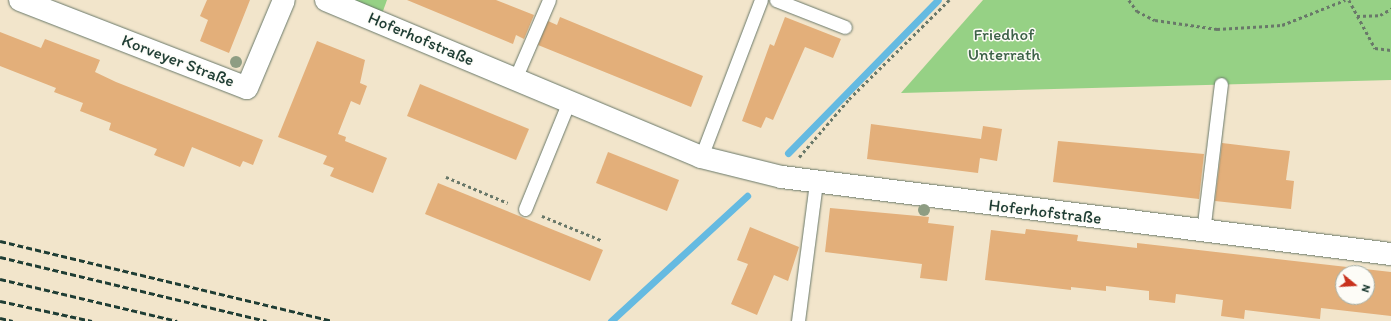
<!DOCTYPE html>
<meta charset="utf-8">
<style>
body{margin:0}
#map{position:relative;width:1391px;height:321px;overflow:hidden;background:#f2e5cb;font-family:Itim,sans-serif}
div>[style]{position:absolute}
.green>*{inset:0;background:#96d185}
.stream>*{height:7px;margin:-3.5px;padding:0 3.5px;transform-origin:3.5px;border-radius:3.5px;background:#65bae1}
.building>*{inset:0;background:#e3af7a}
.path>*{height:2.5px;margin-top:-1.25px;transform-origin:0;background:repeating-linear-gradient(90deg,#697869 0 3px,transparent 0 6px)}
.roads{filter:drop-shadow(0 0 1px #697869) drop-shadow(0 0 1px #697869)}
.lane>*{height:13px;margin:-6.5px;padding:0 6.5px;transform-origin:6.5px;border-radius:6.5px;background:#fff}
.street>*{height:22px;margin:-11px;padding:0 11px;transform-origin:11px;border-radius:11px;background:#fff}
.rail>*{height:3px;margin-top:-1.5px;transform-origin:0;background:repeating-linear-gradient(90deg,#1f3d34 0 6px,transparent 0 9px)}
.trees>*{width:12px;height:12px;margin:-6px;border-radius:50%;background:#8e9d83}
span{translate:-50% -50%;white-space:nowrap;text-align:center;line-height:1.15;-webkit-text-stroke:3px #fdfcf7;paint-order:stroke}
.park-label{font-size:17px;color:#3d6248}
.street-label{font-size:17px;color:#1f3d34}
.north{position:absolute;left:1335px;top:265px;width:40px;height:40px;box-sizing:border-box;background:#fdfcf7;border:1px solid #a4b0a9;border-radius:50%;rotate:108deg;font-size:11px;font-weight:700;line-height:16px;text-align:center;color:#1f3d34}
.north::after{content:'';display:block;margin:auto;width:14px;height:18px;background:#c8321e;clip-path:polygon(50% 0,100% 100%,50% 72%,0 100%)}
</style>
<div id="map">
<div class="green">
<div style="clip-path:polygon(326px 0,387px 0,379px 22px)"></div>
<div style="clip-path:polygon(983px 0,1391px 0,1391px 80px,901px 93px)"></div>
</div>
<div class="stream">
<div style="left:788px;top:153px;width:214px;rotate:-45.6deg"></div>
<div style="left:611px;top:321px;width:185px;rotate:-42.6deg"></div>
</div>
<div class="building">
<div style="clip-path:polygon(207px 0,250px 0,229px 53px,200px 41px,208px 20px,200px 16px)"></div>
<div style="clip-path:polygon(407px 0,496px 0,534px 15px,524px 39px,516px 35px,513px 44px)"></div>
<div style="clip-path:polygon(560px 17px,703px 76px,691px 107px,538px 45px,548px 21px,557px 25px)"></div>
<div style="clip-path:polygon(785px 17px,841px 39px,833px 58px,805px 47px,773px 120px,766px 117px,761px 128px,742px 121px,770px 44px,774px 46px)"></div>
<div style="clip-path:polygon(0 32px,41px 48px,45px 39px,100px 60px,95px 72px,116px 82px,263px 140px,253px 165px,243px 161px,240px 167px,192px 147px,184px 167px,154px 155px,157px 149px,109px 130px,111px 123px,80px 111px,83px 103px,54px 92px,56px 88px,0 66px)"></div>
<div style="clip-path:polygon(317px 41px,365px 60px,360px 83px,367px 86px,360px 105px,351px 101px,338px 134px,346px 137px,345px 141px,387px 158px,373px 193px,330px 176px,334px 168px,323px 164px,327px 156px,278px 137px)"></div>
<div style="clip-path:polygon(420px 84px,529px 129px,516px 160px,407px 116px)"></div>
<div style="clip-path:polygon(871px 124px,981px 139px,983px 126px,1002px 129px,997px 161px,980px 158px,978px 173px,867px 159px)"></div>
<div style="clip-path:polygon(1058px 141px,1204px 154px,1199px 199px,1053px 182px)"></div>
<div style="clip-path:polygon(1222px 143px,1290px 151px,1286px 180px,1294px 181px,1291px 209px,1215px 201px)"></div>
<div style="clip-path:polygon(608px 152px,679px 180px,667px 211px,596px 183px)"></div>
<div style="clip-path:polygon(438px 183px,603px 250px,590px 281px,425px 214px)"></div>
<div style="clip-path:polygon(830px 208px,929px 217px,928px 223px,954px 226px,947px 281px,920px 278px,922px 264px,825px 252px)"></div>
<div style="clip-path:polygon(750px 227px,799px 247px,788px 281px,774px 275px,757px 315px,731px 304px,748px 264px,737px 260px)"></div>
<div style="clip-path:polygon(evenodd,1026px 229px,1078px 235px,1077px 241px,1137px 248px,1137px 243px,1391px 272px,1391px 316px,1321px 308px,1320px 319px,1245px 310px,1244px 319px,1221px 316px,1223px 300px,1176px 294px,1175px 303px,1149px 300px,1149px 291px,1106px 286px,1106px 291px,1071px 287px,1071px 290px,985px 280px,991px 230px,1025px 234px,1026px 229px,1343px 273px,1367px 273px,1367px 297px,1343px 297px,1343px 273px)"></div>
</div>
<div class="path">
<div style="left:1129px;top:0;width:14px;rotate:54deg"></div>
<div style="left:1137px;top:11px;width:20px;rotate:27deg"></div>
<div style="left:1155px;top:20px;width:63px;rotate:8.3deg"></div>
<div style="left:1217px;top:29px;width:65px;rotate:-3.5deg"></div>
<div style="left:1282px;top:25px;width:68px;rotate:-21.6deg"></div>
<div style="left:1349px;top:0;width:55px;rotate:61.6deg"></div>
<div style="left:1375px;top:48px;width:16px;rotate:7deg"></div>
<div style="left:1357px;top:16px;width:23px;rotate:-2deg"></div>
<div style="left:1380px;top:15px;width:13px;rotate:-29deg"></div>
<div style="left:799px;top:157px;width:77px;rotate:-49.2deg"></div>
<div style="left:849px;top:99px;width:141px;rotate:-44.7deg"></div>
<div style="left:446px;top:177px;width:67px;rotate:22.8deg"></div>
<div style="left:542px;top:216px;width:64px;rotate:22.1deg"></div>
</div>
<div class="roads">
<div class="lane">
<div style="left:776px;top:0;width:74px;rotate:21.4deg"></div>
<div style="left:515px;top:79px;width:86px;rotate:-66.7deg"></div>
<div style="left:701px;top:157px;width:168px;rotate:-69.1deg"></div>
<div style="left:525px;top:209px;width:117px;rotate:-67.8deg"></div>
<div style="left:1203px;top:232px;width:149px;rotate:-83.1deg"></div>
<div style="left:798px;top:321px;width:140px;rotate:-82.6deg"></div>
</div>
<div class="street">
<div style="left:20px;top:0;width:243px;rotate:21.2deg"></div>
<div style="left:247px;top:88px;width:95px;rotate:-67.2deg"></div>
<div style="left:326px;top:0;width:407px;rotate:22.7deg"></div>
<div style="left:701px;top:157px;width:83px;rotate:13.9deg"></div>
<div style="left:782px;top:177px;width:614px;rotate:7.21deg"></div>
</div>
</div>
<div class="rail">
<div style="left:0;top:241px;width:342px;rotate:13.5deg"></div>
<div style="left:0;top:257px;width:274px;rotate:13.5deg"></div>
<div style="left:0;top:279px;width:182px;rotate:13.3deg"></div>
<div style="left:0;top:301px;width:94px;rotate:12.3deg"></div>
<div style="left:0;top:318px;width:13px;rotate:13deg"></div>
</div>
<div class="trees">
<div style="left:236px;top:62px"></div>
<div style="left:924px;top:210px"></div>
</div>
<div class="park-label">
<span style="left:1004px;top:45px">Friedhof<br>Unterrath</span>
</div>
<div class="street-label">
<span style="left:421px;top:39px;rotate:23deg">Hoferhofstraße</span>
<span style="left:178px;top:61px;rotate:21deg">Korveyer Straße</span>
<span style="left:1045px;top:212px;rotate:7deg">Hoferhofstraße</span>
</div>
<div class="north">N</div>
</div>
